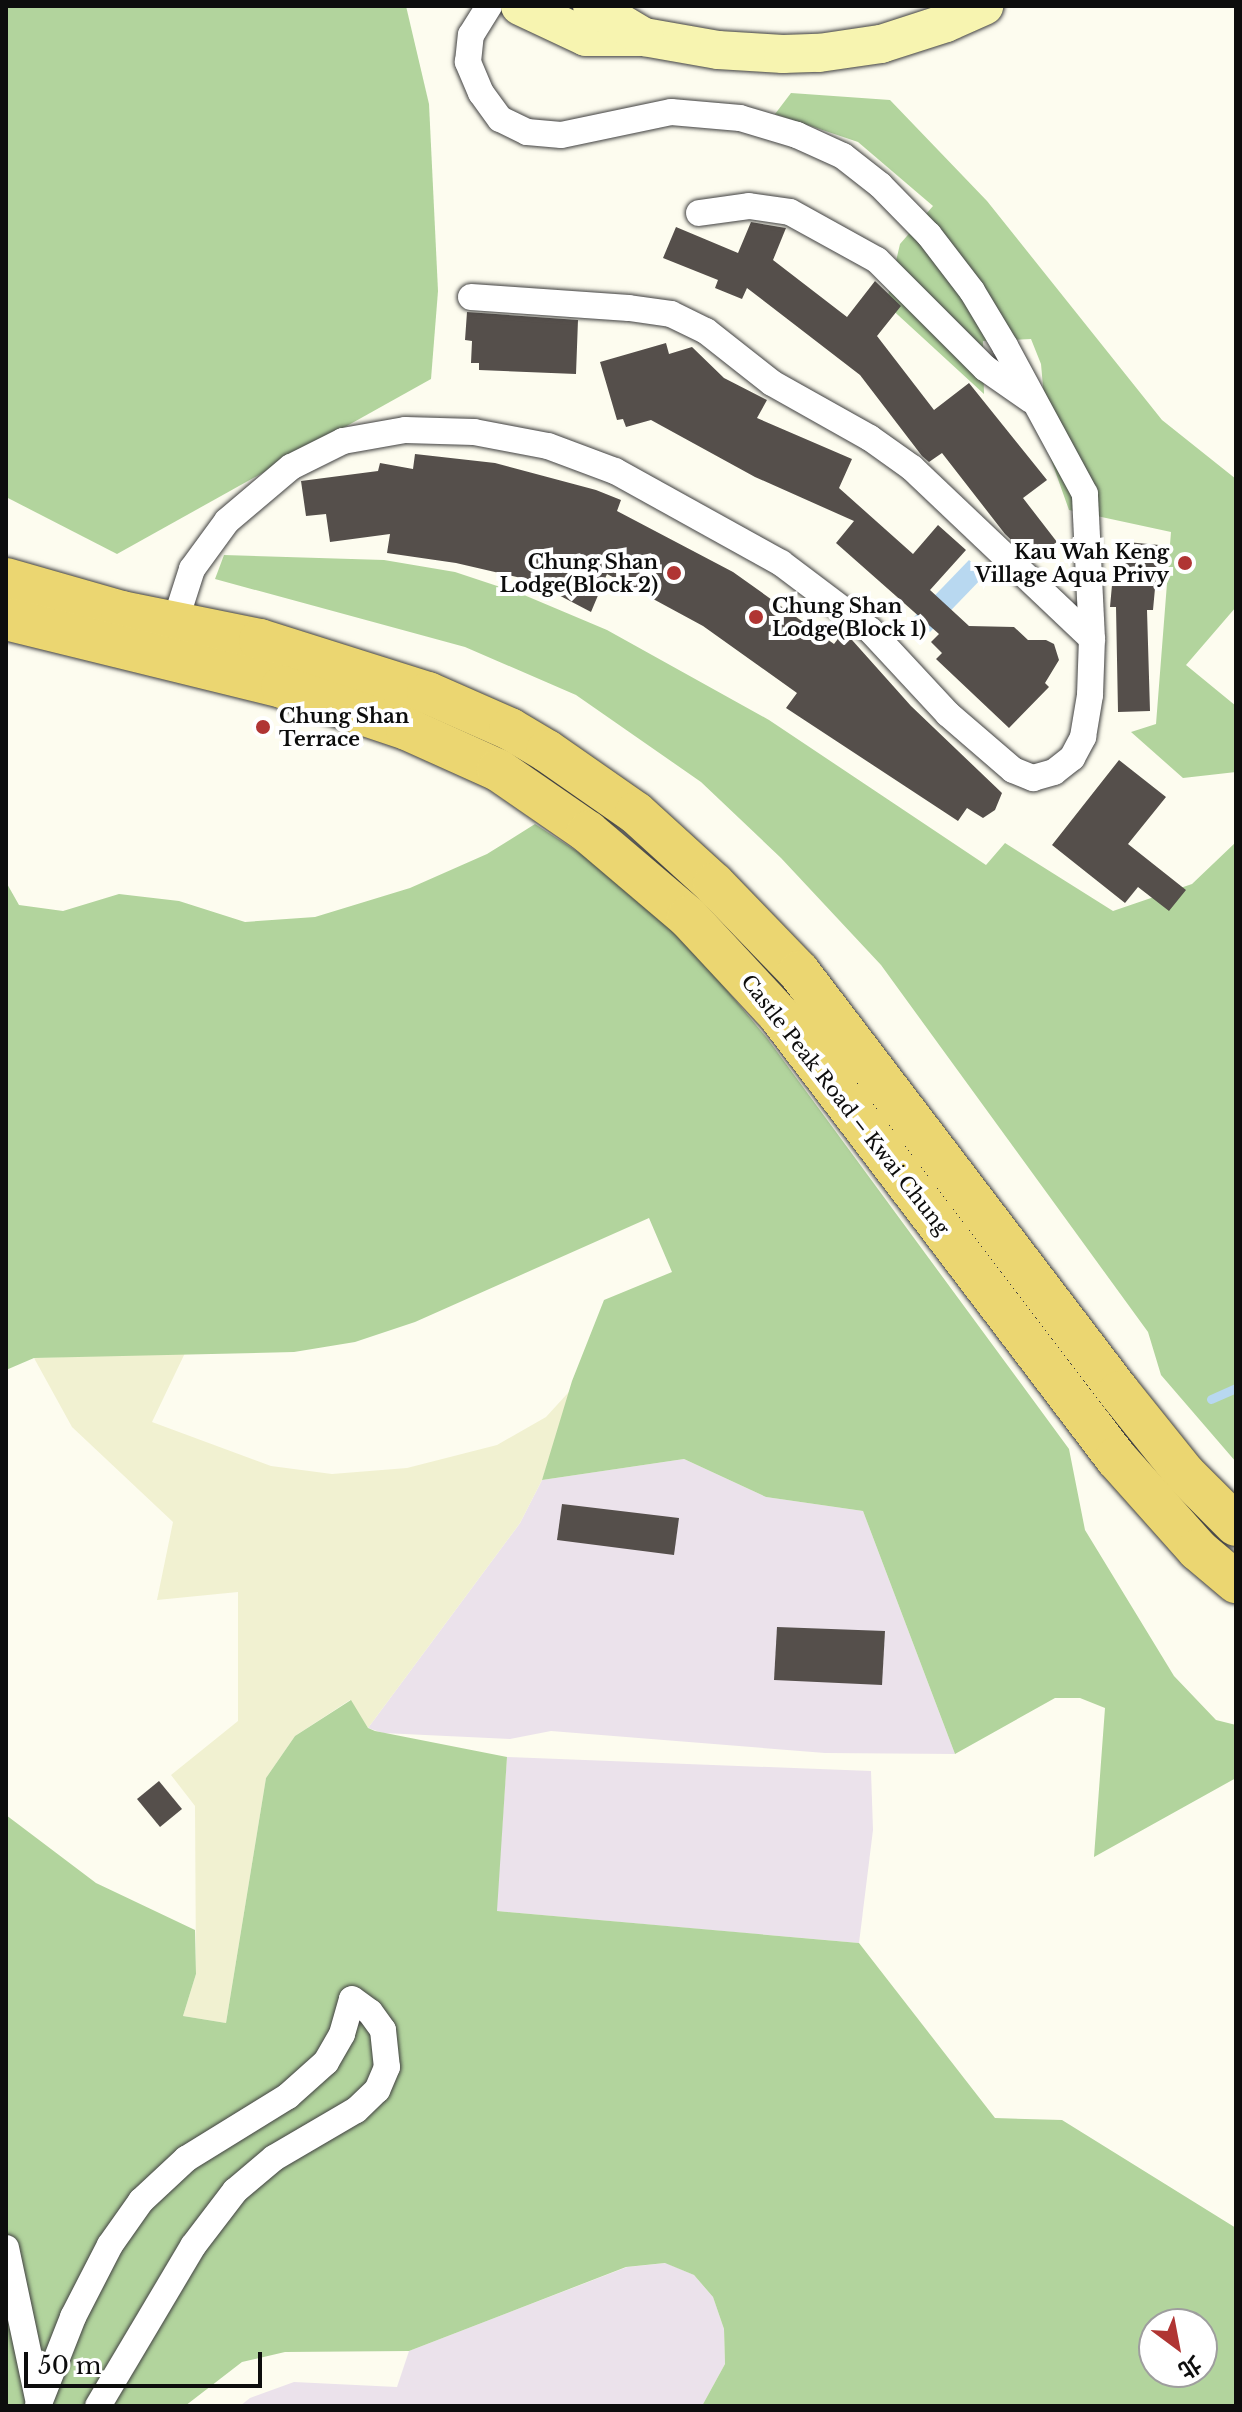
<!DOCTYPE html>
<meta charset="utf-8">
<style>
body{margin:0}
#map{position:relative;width:1242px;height:2412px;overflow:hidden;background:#fdfcef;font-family:"Libre Baskerville","Noto Sans TC",serif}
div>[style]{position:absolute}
.industrial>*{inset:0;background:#ebe2eb}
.farmland>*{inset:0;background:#f1f1d1}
.forest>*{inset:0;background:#b2d49d}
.water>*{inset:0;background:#b8d8f0}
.stream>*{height:9px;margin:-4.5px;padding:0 4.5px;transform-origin:4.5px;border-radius:4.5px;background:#b8d8f0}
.building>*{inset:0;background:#554f4b}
.roads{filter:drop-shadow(0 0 2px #404040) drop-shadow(0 0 2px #404040)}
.minor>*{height:26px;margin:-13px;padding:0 13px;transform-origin:13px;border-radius:13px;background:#fff}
.secondary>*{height:38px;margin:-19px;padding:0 19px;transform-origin:19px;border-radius:19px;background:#f7f4b0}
.primary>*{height:42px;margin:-21px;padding:0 21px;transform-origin:21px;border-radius:21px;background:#ebd671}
.dots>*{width:22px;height:22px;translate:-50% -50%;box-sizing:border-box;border:4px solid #fff;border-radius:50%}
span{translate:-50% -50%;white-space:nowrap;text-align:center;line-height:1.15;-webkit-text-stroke:8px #fff;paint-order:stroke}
.poi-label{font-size:20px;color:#0d0d0d;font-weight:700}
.right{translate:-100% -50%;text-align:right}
.left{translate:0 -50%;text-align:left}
.street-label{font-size:20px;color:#0d0d0d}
.frame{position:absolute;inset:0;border:8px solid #0d0d0d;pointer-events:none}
.north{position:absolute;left:1138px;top:2308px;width:80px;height:80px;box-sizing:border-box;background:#fff;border:2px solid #9e9e9e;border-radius:50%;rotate:148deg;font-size:22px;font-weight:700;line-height:32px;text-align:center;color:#0d0d0d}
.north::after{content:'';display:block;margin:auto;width:28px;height:36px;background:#b03533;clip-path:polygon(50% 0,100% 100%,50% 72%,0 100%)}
.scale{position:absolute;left:24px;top:2352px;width:238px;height:36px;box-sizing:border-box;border:4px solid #0d0d0d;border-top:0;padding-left:10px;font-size:24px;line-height:28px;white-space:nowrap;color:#0d0d0d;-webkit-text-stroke:6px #fff;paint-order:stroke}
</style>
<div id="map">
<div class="industrial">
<div style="clip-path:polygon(684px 1459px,766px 1497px,863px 1511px,955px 1754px,825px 1753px,551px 1731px,510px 1739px,383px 1733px,368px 1728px,520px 1523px,542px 1480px)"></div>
<div style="clip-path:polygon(507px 1757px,871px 1771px,873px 1830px,859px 1943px,496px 1911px)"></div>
<div style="clip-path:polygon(666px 2263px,694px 2275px,713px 2297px,724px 2329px,725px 2364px,702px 2406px,240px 2406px,250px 2398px,294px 2382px,397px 2387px,409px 2351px,627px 2267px)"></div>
</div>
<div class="farmland">
<div style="clip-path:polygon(185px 1353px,152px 1422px,271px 1466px,332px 1474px,407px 1468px,497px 1445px,546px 1417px,578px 1382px,542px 1480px,520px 1523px,368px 1728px,350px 1700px,295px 1736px,266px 1778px,226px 2023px,183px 2016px,196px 1974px,195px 1806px,171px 1775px,238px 1721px,238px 1592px,157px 1600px,173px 1522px,72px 1427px,34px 1358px)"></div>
</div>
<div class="forest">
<div style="clip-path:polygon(6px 6px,406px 6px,429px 104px,438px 291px,431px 379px,117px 554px,6px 497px)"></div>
<div style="clip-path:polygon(791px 93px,890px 100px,987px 201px,1162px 420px,1236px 479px,1236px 607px,1186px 665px,1236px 706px,1236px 772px,1183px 778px,1131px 732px,1156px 724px,1171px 532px,1069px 510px,1049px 454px,1041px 364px,1031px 339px,983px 341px,984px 394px,886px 304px,900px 244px,933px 206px,858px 142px,775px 114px)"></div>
<div style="clip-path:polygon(224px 555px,384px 560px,455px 572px,524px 595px,607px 630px,769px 720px,986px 865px,1005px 843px,1113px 911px,1192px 884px,1236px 842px,1236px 1462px,1161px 1375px,1148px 1332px,881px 965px,781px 858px,701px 782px,576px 695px,465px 647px,215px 579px)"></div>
<div style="clip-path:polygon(535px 824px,601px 867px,690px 946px,767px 1038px,1069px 1449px,1085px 1530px,1174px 1676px,1216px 1720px,1236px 1725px,1236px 1778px,1094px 1857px,1105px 1708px,1080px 1698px,1055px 1698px,955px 1754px,863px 1511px,766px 1497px,684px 1459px,542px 1480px,572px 1381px,604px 1300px,672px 1272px,649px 1218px,415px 1322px,355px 1342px,294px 1352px,34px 1358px,6px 1370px,6px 882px,19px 905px,63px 911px,119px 894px,179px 901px,245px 922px,315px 917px,410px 888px,487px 854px)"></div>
<div style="clip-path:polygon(evenodd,351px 1700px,368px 1728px,375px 1731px,507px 1757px,497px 1911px,859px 1943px,995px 2118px,1062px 2120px,1236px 2228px,1236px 2406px,702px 2406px,725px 2364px,724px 2329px,713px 2297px,694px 2275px,665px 2263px,626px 2267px,409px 2351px,285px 2352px,242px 2362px,185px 2406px,6px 2406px,6px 1815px,96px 1883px,195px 1930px,196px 1974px,183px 2016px,226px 2023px,266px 1778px,295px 1736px,351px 1700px,1154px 2324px,1202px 2324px,1202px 2372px,1154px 2372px,1154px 2324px)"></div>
</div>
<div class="water">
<div style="clip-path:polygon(969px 560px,985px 575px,930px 632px,914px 617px)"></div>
</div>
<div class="stream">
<div style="left:1211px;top:1399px;width:27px;rotate:-24deg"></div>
</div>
<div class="building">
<div style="clip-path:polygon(751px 222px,786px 228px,773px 260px,847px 317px,875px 281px,901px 306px,877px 336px,934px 410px,969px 383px,1047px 480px,1023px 498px,1057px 542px,1031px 559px,1005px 534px,942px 453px,929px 462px,922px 456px,860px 375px,747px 288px,742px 299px,715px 288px,718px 280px,663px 258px,676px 227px,738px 253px)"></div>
<div style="clip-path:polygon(467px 312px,578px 320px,576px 374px,479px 370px,479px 363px,471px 363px,472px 341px,465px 340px)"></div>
<div style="clip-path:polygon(666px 343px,669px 354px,692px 347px,724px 378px,767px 400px,757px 418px,852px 459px,839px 488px,913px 554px,938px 525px,966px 550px,930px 590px,969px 626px,1014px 627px,1028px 640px,1046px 640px,1054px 644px,1059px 660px,1045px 683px,1049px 687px,1009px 728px,936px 659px,942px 653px,931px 642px,939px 634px,836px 543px,854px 521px,755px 477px,651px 420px,626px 427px,623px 419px,617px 420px,600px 362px)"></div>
<div style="clip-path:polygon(415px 454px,495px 463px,596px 490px,621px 500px,617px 511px,733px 572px,834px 644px,844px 631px,911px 706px,1002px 793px,995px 810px,983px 818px,967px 808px,958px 821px,786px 708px,797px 693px,703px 626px,607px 574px,591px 612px,530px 580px,456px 563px,387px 553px,390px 534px,330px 542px,326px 514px,306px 516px,301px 481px,378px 471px,380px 463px,413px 469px)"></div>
<div style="clip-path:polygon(1116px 541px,1159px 545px,1153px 610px,1147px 610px,1150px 711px,1118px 712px,1116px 607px,1110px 607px)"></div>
<div style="clip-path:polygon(1119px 760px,1166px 797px,1128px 844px,1186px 890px,1169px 911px,1138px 887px,1125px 903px,1052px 845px)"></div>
<div style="clip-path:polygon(562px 1504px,679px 1518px,674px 1555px,557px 1540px)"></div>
<div style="clip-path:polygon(777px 1627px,885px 1631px,882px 1685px,774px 1680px)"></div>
<div style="clip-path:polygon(159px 1781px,182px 1809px,160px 1827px,137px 1799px)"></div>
</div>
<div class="roads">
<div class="minor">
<div style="left:699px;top:213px;width:50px;rotate:-8deg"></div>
<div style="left:749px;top:206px;width:41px;rotate:8.3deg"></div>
<div style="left:790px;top:212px;width:99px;rotate:28.9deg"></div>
<div style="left:877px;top:260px;width:153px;rotate:45deg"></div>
<div style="left:985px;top:368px;width:56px;rotate:34.8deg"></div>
<div style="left:471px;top:297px;width:158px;rotate:4deg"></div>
<div style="left:629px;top:308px;width:42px;rotate:8.1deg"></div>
<div style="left:671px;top:314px;width:39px;rotate:26deg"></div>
<div style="left:706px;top:331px;width:84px;rotate:38.2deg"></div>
<div style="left:772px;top:383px;width:112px;rotate:29.3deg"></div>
<div style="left:870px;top:438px;width:52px;rotate:35.5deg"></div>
<div style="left:912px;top:468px;width:248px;rotate:43.5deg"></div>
<div style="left:175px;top:622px;width:56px;rotate:-72.2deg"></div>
<div style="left:192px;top:569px;width:59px;rotate:-53.9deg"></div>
<div style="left:227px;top:521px;width:84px;rotate:-40.2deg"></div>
<div style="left:291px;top:467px;width:58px;rotate:-26.6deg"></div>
<div style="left:343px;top:441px;width:63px;rotate:-10.1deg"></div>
<div style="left:405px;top:430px;width:69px;rotate:1.7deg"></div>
<div style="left:474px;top:432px;width:75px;rotate:10.7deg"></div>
<div style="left:548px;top:446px;width:72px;rotate:20.5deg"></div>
<div style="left:615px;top:471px;width:190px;rotate:29deg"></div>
<div style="left:781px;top:563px;width:111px;rotate:37deg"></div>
<div style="left:870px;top:630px;width:115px;rotate:47.1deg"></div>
<div style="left:948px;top:714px;width:86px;rotate:40.7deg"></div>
<div style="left:1013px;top:770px;width:22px;rotate:22deg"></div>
<div style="left:1033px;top:778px;width:22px;rotate:-16deg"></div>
<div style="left:1054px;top:772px;width:23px;rotate:-38deg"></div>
<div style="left:1072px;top:758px;width:24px;rotate:-62deg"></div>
<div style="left:1083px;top:737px;width:43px;rotate:-80.5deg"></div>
<div style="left:1090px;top:695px;width:56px;rotate:-88deg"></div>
<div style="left:1092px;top:639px;width:145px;rotate:-92.8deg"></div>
<div style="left:1085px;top:494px;width:168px;rotate:-118.4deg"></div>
<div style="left:1005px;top:346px;width:64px;rotate:-121deg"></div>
<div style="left:972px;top:291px;width:71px;rotate:-127.5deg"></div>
<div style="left:929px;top:235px;width:70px;rotate:-134.4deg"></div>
<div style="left:880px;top:185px;width:47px;rotate:-141.9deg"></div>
<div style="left:843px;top:156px;width:51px;rotate:-155.5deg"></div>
<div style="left:797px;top:135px;width:59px;rotate:-163.4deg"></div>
<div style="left:740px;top:118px;width:69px;rotate:-175deg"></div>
<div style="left:671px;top:112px;width:112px;rotate:168.2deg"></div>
<div style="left:561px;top:135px;width:34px;rotate:-175deg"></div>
<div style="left:527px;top:132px;width:30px;rotate:-154deg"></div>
<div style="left:500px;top:119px;width:32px;rotate:-126deg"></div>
<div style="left:481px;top:93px;width:34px;rotate:-113deg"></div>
<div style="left:468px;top:62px;width:27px;rotate:-84deg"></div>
<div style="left:471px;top:35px;width:34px;rotate:-58deg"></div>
<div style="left:6px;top:2248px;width:158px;rotate:78deg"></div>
<div style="left:38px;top:2406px;width:96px;rotate:-68.5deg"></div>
<div style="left:73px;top:2317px;width:81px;rotate:-62.8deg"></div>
<div style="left:110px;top:2245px;width:54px;rotate:-54.8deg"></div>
<div style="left:141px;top:2201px;width:62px;rotate:-43deg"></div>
<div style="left:186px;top:2159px;width:120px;rotate:-31.7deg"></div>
<div style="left:288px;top:2096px;width:51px;rotate:-41.8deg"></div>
<div style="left:326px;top:2062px;width:32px;rotate:-60deg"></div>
<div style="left:342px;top:2034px;width:36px;rotate:-74deg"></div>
<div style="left:352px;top:1999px;width:22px;rotate:36deg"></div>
<div style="left:370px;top:2012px;width:22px;rotate:54deg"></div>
<div style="left:383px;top:2030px;width:37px;rotate:84deg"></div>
<div style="left:387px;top:2067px;width:25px;rotate:113deg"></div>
<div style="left:377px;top:2090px;width:29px;rotate:136deg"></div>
<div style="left:356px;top:2110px;width:95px;rotate:149.7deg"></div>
<div style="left:274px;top:2158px;width:51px;rotate:139.8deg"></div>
<div style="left:235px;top:2191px;width:69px;rotate:127.4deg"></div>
<div style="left:193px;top:2246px;width:186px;rotate:120.7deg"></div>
</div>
<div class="secondary">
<div style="left:520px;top:6px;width:73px;rotate:25.2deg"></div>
<div style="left:586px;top:37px;width:58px"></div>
<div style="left:644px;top:37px;width:75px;rotate:10deg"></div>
<div style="left:718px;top:50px;width:65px;rotate:3.5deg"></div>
<div style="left:783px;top:54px;width:36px;rotate:-2deg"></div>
<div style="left:819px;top:53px;width:63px;rotate:-8.3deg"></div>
<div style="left:881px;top:44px;width:68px;rotate:-17.9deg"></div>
<div style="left:946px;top:23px;width:42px;rotate:-24.1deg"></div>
<div style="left:592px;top:6px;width:61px;rotate:30.8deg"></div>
</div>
<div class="primary">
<div style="left:6px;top:579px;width:121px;rotate:15.9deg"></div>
<div style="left:122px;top:612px;width:141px;rotate:11.5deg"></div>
<div style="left:260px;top:640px;width:176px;rotate:17.5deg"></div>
<div style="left:428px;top:693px;width:90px;rotate:23.7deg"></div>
<div style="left:510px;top:729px;width:43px;rotate:30.7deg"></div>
<div style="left:547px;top:751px;width:108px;rotate:34.9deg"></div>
<div style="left:636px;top:813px;width:105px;rotate:42.3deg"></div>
<div style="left:714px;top:884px;width:122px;rotate:46deg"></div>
<div style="left:799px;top:972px;width:528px;rotate:52.7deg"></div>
<div style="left:1119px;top:1392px;width:105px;rotate:51.2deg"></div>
<div style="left:1185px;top:1474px;width:72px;rotate:45deg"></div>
<div style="left:6px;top:619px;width:284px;rotate:13.8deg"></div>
<div style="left:282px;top:687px;width:132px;rotate:18.6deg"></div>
<div style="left:407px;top:729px;width:100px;rotate:24.3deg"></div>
<div style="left:498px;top:770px;width:109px;rotate:34.6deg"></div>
<div style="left:588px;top:832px;width:131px;rotate:40.4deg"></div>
<div style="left:688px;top:917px;width:134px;rotate:47.1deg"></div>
<div style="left:779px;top:1015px;width:557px;rotate:52.74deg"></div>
<div style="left:1116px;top:1458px;width:123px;rotate:48.3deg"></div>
<div style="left:1198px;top:1550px;width:50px;rotate:40.1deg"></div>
</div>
</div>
<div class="dots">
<div style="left:1185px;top:563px;background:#b03533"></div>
<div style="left:674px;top:573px;background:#b03533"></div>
<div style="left:756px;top:617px;background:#b03533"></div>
<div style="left:263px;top:727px;background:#b03533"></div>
</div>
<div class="poi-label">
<span class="right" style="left:1169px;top:564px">Kau Wah Keng<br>Village Aqua Privy</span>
<span class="right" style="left:658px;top:574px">Chung Shan<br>Lodge(Block 2)</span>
<span class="left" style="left:772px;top:618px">Chung Shan<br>Lodge(Block 1)</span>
<span class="left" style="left:279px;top:728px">Chung Shan<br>Terrace</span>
</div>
<div class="street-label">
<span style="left:845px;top:1105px;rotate:52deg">Castle Peak Road – Kwai Chung</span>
</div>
<div class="frame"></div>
<div class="north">北</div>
<div class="scale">50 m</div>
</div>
